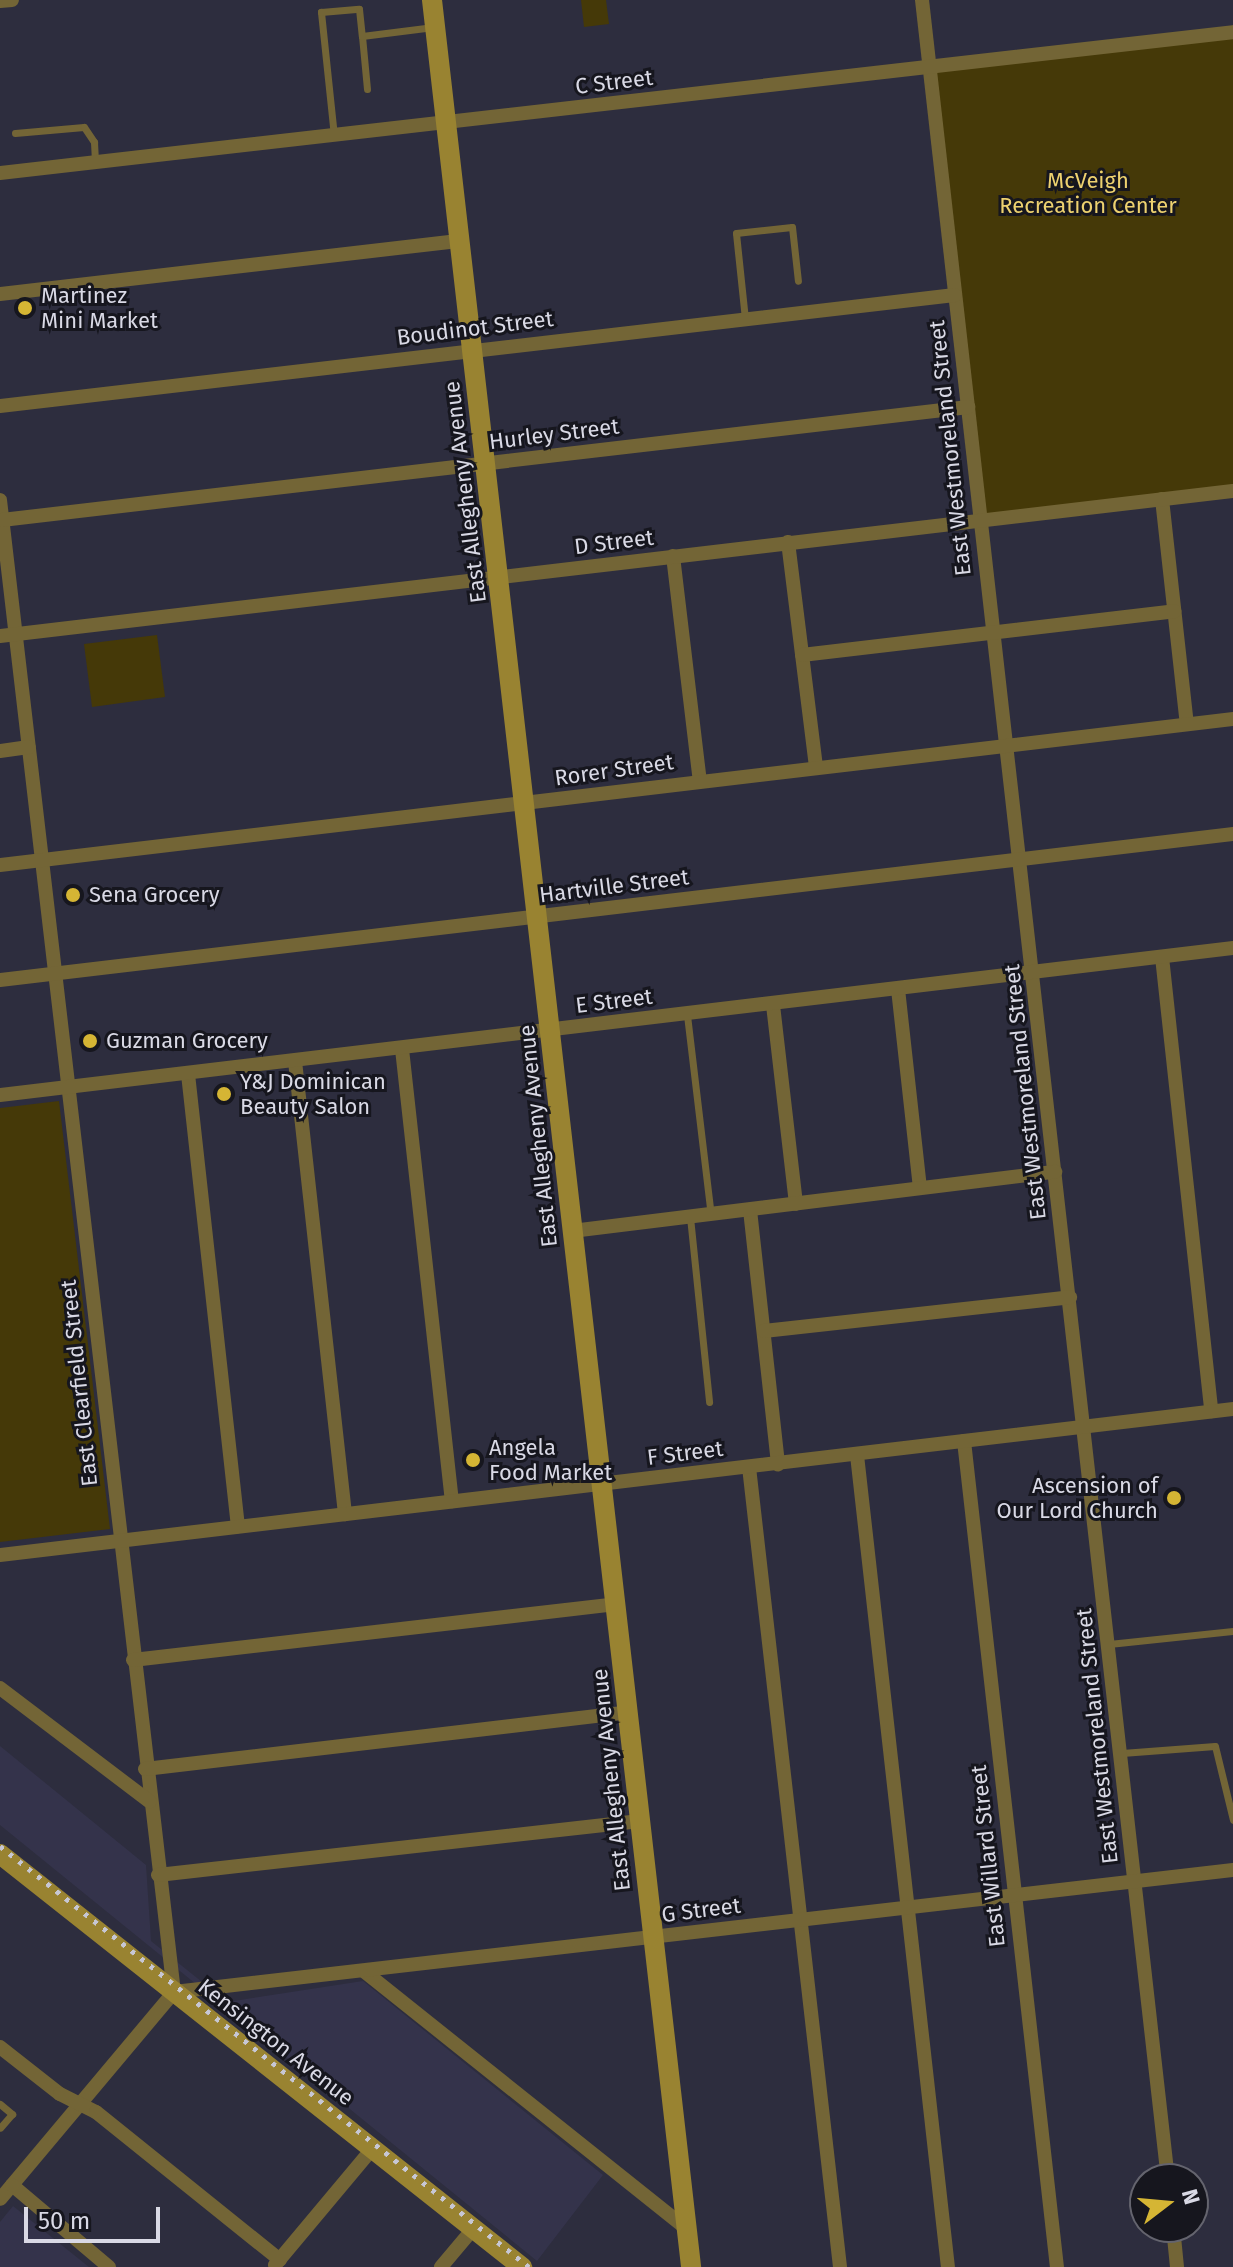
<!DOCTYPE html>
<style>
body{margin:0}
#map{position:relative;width:1233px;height:2267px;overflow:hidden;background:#2d2d3e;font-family:"Fira Sans",sans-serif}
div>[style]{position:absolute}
.built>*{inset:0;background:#34334b}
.green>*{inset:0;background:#453908}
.lane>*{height:7px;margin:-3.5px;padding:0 3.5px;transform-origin:3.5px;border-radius:3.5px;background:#736536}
.street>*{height:14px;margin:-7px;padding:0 7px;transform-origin:7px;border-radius:7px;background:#736536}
.secondary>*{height:20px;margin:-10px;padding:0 10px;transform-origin:10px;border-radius:10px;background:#998331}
.rail>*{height:5px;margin-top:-2.5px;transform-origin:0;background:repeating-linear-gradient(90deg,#c7c7d4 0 4px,transparent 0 12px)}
.dots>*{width:22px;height:22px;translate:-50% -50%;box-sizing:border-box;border:4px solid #16161e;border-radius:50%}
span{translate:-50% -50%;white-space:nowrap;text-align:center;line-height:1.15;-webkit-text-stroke:6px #16161e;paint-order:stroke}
.street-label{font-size:22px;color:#d9d9e5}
.park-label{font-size:22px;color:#edd16f}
.poi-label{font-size:22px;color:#d9d9e5}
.left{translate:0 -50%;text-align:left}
.right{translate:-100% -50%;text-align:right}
.north{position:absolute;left:1129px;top:2163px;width:80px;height:80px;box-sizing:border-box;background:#16161e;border:2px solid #64646e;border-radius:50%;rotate:74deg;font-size:22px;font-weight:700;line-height:32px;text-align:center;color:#d9d9e5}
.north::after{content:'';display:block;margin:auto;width:28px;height:36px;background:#d5b534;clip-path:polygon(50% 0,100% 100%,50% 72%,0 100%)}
.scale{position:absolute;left:24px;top:2207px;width:136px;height:36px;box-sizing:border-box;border:4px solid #d9d9e5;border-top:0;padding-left:10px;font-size:24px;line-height:28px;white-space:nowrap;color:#d9d9e5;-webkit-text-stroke:6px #16161e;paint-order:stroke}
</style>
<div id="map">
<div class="built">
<div style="clip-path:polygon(0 1746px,146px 1865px,151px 1941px,227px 2002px,363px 1981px,603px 2175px,537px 2261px,0 1825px)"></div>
<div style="clip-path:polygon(13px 2206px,89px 2267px,0 2267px,0 2222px)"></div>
</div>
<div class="green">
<div style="clip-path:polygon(581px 0,606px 0,609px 24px,584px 27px)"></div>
<div style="clip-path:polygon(1233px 32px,1233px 491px,981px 520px,929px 67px)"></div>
<div style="clip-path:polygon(157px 635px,165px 697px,92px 707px,84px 644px)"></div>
<div style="clip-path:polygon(59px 1101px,110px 1529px,0 1542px,0 1108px)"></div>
</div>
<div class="lane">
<div style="left:367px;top:89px;width:53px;rotate:-95.4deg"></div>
<div style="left:362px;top:36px;width:72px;rotate:-7.2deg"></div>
<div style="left:15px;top:133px;width:69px;rotate:-5deg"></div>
<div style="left:84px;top:127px;width:18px;rotate:56deg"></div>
<div style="left:94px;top:142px;width:21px;rotate:87deg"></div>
<div style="left:334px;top:136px;width:125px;rotate:-96deg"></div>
<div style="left:321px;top:12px;width:38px;rotate:-5deg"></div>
<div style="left:359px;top:9px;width:27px;rotate:84deg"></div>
<div style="left:745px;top:319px;width:86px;rotate:-96deg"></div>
<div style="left:736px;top:233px;width:56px;rotate:-6.1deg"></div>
<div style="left:792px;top:227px;width:54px;rotate:83.7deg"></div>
<div style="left:687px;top:1015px;width:201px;rotate:83.2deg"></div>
<div style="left:690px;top:1217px;width:186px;rotate:84.1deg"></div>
<div style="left:1109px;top:1644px;width:125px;rotate:-6deg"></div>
<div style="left:1122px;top:1753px;width:93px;rotate:-4.3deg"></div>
<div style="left:1215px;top:1746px;width:76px;rotate:76.3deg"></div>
<div style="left:0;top:2104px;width:16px;rotate:40deg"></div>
<div style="left:12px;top:2114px;width:18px;rotate:131deg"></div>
</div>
<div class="street">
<div style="left:922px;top:0;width:2193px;rotate:83.56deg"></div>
<div style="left:0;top:1px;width:12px;rotate:-5deg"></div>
<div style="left:0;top:173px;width:1241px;rotate:-6.52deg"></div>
<div style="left:0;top:294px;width:461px;rotate:-6.6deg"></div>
<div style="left:0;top:406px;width:961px;rotate:-6.63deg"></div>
<div style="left:1162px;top:499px;width:226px;rotate:83.7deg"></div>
<div style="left:0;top:500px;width:1502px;rotate:83.35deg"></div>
<div style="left:174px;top:1992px;width:270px;rotate:130deg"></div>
<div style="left:2px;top:520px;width:973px;rotate:-6.67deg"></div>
<div style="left:788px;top:542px;width:227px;rotate:82.9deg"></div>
<div style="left:673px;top:556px;width:227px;rotate:83.2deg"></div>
<div style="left:0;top:636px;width:1241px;rotate:-6.71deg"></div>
<div style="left:802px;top:655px;width:375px;rotate:-6.7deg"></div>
<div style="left:0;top:751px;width:29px;rotate:-8deg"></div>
<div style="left:0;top:865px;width:1242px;rotate:-6.75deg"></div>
<div style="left:1162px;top:957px;width:457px;rotate:83.8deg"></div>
<div style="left:0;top:980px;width:1242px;rotate:-6.75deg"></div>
<div style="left:898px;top:989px;width:200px;rotate:83.7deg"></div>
<div style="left:773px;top:1005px;width:200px;rotate:83.4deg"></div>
<div style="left:402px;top:1049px;width:455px;rotate:83.7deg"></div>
<div style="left:295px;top:1061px;width:456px;rotate:83.7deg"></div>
<div style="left:188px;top:1074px;width:455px;rotate:83.7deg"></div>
<div style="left:0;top:1095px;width:1242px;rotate:-6.8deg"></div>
<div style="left:750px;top:1210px;width:256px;rotate:83.7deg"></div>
<div style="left:572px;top:1231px;width:487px;rotate:-7deg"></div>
<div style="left:764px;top:1331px;width:308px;rotate:-6.3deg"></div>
<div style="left:964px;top:1441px;width:831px;rotate:83.58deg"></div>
<div style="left:857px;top:1455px;width:817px;rotate:83.61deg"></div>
<div style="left:749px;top:1467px;width:805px;rotate:83.51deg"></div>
<div style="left:0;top:1555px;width:1242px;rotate:-6.75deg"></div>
<div style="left:133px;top:1660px;width:486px;rotate:-6.6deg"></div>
<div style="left:0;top:1688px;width:188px;rotate:37.2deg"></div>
<div style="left:145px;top:1769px;width:485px;rotate:-6.7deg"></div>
<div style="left:158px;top:1875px;width:485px;rotate:-6.4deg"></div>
<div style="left:365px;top:1972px;width:412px;rotate:38.6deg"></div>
<div style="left:174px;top:1992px;width:1066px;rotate:-6.57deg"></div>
<div style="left:0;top:2047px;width:76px;rotate:38.1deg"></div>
<div style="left:60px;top:2094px;width:40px;rotate:26.6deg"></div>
<div style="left:96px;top:2112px;width:236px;rotate:38.8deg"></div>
<div style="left:12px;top:2185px;width:127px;rotate:40.2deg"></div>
<div style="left:1173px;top:2227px;width:40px;rotate:84.3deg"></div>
<div style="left:275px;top:2265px;width:151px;rotate:-50.1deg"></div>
<div style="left:441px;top:2267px;width:50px;rotate:-49.9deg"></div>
</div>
<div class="secondary">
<div style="left:432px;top:0;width:2282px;rotate:83.48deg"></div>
<div style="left:0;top:1854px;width:666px;rotate:38.35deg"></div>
</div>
<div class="rail">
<div style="left:0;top:1846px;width:676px;rotate:38.51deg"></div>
</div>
<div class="dots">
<div style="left:25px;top:308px;background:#d5b534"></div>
<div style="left:73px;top:895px;background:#d5b534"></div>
<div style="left:90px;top:1041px;background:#d5b534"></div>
<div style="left:224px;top:1094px;background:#d5b534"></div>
<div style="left:473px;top:1460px;background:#d5b534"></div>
<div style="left:1174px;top:1498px;background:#d5b534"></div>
</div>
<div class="street-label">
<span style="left:614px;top:82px;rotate:-7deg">C Street</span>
<span style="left:475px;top:328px;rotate:-7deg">Boudinot Street</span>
<span style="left:554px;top:434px;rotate:-7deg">Hurley Street</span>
<span style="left:950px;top:448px;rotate:-96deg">East Westmoreland Street</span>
<span style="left:465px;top:492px;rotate:-97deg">East Allegheny Avenue</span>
<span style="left:614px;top:542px;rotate:-7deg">D Street</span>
<span style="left:614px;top:770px;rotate:-8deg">Rorer Street</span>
<span style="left:614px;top:886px;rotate:-7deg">Hartville Street</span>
<span style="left:614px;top:1001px;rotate:-7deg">E Street</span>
<span style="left:1025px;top:1092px;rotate:-96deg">East Westmoreland Street</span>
<span style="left:538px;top:1136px;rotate:-96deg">East Allegheny Avenue</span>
<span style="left:79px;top:1383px;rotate:-96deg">East Clearfield Street</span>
<span style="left:685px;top:1453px;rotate:-7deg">F Street</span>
<span style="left:1097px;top:1736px;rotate:-96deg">East Westmoreland Street</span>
<span style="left:611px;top:1780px;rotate:-96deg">East Allegheny Avenue</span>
<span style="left:988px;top:1856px;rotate:-96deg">East Willard Street</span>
<span style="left:701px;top:1910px;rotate:-7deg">G Street</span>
<span style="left:276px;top:2042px;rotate:38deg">Kensington Avenue</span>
</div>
<div class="park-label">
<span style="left:1088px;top:193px">McVeigh<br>Recreation Center</span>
</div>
<div class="poi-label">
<span class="left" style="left:41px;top:308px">Martinez<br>Mini Market</span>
<span class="left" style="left:89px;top:895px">Sena Grocery</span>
<span class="left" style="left:106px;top:1041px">Guzman Grocery</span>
<span class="left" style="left:240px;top:1094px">Y&amp;J Dominican<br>Beauty Salon</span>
<span class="left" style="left:489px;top:1460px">Angela<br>Food Market</span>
<span class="right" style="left:1158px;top:1498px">Ascension of<br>Our Lord Church</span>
</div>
<div class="north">N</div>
<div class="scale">50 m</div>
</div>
